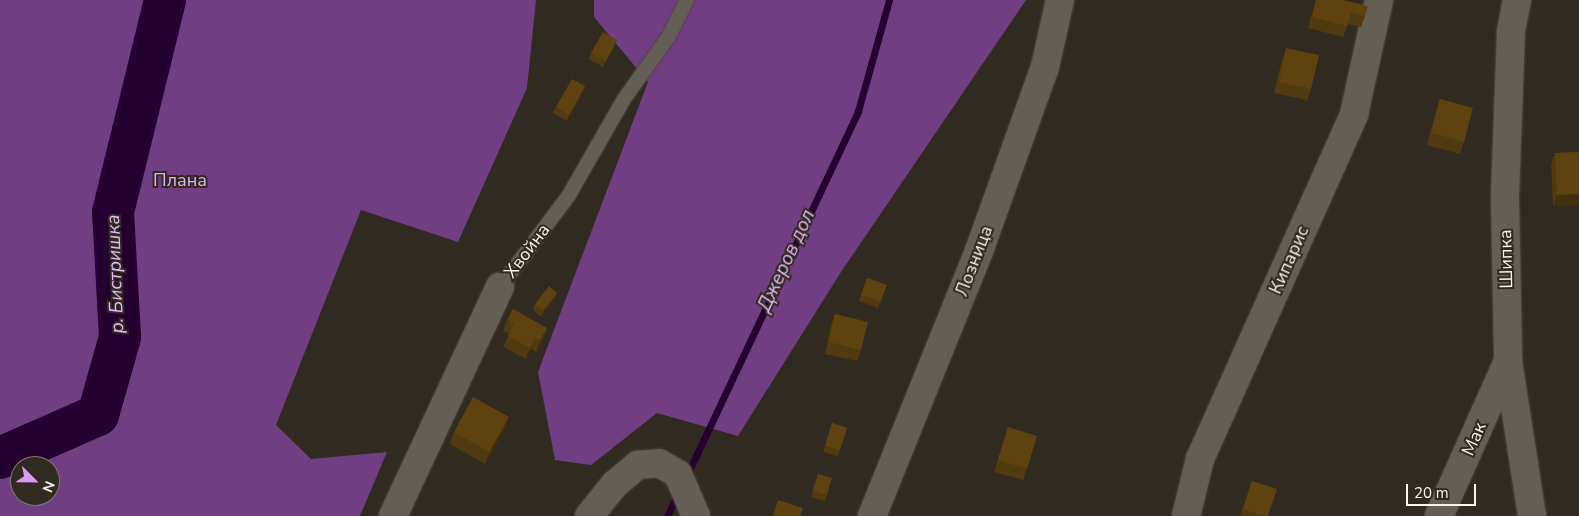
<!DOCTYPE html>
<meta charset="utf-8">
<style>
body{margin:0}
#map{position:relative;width:1579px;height:516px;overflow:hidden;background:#302a20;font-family:"Nunito Sans",sans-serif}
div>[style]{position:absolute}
.forest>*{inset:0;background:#713e84}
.stream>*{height:7px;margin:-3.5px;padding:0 3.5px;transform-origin:3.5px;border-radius:3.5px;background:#240030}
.river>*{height:42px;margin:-21px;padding:0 21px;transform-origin:21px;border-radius:21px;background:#240030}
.roads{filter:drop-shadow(0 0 1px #4e4841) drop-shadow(0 0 1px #4e4841)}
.service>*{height:14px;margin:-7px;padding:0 7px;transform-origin:7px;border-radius:7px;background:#655e54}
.minor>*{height:28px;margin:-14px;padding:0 14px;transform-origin:14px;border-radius:14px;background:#655e54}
.tertiary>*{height:28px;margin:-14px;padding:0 14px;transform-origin:14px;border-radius:14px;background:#655e54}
.wall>*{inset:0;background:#513a0f}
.shaded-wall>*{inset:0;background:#422f0c}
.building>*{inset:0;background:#5e4311}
span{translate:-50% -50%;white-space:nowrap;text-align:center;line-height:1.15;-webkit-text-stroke:4px #302a20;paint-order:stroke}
.park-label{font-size:18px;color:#e4acfa}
.street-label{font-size:18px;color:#f8f4ee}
.water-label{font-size:19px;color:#e4baf5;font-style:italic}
.north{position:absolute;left:10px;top:456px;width:50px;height:50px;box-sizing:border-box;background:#302a20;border:1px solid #807b72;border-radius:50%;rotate:113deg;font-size:14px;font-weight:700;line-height:20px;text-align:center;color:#f8f4ee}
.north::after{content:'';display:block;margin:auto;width:18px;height:22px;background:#db99f5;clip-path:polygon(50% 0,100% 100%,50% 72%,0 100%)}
.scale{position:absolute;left:1406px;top:484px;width:70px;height:22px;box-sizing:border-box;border:2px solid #f8f4ee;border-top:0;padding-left:6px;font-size:15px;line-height:18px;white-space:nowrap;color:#f8f4ee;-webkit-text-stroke:4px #302a20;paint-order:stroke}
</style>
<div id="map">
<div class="forest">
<div style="clip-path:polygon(evenodd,0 0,536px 0,527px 88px,458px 242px,361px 210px,276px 425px,311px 459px,387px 452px,360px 516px,0 516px,0 0,20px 466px,50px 466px,50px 496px,20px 496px,20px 466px)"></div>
<div style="clip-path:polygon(594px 0,1026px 0,841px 272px,738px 436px,657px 413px,591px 465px,555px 460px,538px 372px,648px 82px,594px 17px)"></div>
</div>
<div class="stream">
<div style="left:687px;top:475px;width:402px;rotate:-64.8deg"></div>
<div style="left:858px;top:111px;width:115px;rotate:-74.4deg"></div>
<div style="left:667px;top:516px;width:25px;rotate:-64deg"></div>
</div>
<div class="river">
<div style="left:0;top:458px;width:107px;rotate:-23.7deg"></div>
<div style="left:98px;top:415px;width:81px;rotate:-74.2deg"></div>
<div style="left:120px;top:337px;width:125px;rotate:-93.2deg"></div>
<div style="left:113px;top:212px;width:218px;rotate:-76.2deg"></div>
</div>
<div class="roads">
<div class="service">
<div style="left:500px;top:287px;width:115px;rotate:-53.1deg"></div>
<div style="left:569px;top:195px;width:111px;rotate:-60.2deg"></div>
<div style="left:624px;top:99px;width:77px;rotate:-54.5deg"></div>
<div style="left:669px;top:36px;width:40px;rotate:-63.4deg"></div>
</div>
<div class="minor">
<div style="left:1517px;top:0;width:33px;rotate:101deg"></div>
<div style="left:1511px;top:32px;width:166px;rotate:92.1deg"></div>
<div style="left:1505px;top:198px;width:163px;rotate:88.9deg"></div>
<div style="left:1508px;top:361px;width:157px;rotate:81.2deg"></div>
<div style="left:393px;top:516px;width:253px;rotate:-65deg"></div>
<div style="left:589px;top:516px;width:41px;rotate:-50.9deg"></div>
<div style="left:615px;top:484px;width:30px;rotate:-40deg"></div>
<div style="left:638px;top:465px;width:21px;rotate:-5deg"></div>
<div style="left:659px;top:463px;width:22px;rotate:30deg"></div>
<div style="left:678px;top:474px;width:46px;rotate:66.8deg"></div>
<div style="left:1186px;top:516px;width:59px;rotate:-76.2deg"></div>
<div style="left:1200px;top:459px;width:378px;rotate:-65.9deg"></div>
<div style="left:1354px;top:114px;width:117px;rotate:-77.6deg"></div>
<div style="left:1439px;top:516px;width:170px;rotate:-66deg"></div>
</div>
<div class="tertiary">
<div style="left:872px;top:516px;width:286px;rotate:-68deg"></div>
<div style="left:979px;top:251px;width:195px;rotate:-70.3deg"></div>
<div style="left:1045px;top:67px;width:69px;rotate:-77.4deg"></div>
</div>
</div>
<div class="wall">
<div style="clip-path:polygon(1316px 0,1343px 0,1365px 16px,1361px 27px,1348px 24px,1343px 37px,1308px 28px)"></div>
<div style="clip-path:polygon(617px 40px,615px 45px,603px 67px,589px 59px,591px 53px)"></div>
<div style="clip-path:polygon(1286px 48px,1311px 89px,1307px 100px,1274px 93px,1282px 60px)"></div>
<div style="clip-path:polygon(585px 86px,583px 92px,567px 121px,553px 113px,556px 107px)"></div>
<div style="clip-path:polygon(1440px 99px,1464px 142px,1460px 154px,1427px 145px,1436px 111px)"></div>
<div style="clip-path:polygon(1579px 152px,1579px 205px,1553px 206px,1551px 164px,1555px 153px)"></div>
<div style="clip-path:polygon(867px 278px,887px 285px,878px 308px,859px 301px)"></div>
<div style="clip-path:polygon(555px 299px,541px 317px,533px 310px,535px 304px)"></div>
<div style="clip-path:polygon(835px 314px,861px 350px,857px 361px,825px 354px,831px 325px)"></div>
<div style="clip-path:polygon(507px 320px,547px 328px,543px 339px,536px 352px,531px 349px,526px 359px,503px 347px,509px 334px,503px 331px)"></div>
<div style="clip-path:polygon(509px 417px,505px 428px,485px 464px,450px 444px,454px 432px)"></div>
<div style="clip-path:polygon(832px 423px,847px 428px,838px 456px,823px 452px)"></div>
<div style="clip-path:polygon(1008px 427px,1027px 469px,1023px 480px,994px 472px)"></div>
<div style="clip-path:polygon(816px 480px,827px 495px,825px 501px,811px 497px)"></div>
<div style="clip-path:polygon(1252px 481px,1268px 516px,1240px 516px)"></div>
</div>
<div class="shaded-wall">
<div style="clip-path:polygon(585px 86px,583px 92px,567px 121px,569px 115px)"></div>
<div style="clip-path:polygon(1579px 194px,1579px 205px,1553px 206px,1557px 195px)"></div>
<div style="clip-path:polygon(557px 293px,555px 299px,541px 317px,543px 311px)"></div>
<div style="clip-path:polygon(547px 328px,543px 339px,536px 352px,540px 340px)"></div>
<div style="clip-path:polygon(536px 338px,531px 349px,526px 359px,530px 348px)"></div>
<div style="clip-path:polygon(509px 417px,505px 428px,485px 464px,489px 452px)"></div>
</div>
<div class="building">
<div style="clip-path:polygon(1316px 0,1343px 0,1368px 6px,1365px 16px,1351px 12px,1347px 26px,1312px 17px)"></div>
<div style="clip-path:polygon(603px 32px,617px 40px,606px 61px,591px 53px)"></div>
<div style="clip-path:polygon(1286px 48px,1319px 55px,1311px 89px,1279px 82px)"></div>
<div style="clip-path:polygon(572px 79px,585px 86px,569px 115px,556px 107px)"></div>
<div style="clip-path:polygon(1440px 99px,1473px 108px,1464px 142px,1431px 133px)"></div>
<div style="clip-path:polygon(1579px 152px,1579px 194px,1557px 195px,1555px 153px)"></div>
<div style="clip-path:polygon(867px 278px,887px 285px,880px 302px,861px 295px)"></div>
<div style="clip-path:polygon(549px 286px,557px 293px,543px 311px,535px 304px)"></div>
<div style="clip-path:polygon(513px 309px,547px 328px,540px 340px,536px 338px,530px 348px,508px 336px,514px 323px,507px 320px)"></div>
<div style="clip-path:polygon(835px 314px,868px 322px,861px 350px,829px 342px)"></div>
<div style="clip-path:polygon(473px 397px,509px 417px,489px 452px,454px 432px)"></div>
<div style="clip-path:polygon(832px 423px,847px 428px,840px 450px,825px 446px)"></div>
<div style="clip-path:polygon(1008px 427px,1037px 436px,1027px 469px,998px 460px)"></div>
<div style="clip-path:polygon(818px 474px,832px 478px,827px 495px,813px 491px)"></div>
<div style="clip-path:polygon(1252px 481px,1277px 489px,1268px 516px,1264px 516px,1243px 509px)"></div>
<div style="clip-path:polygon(778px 500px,803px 508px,800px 516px,773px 516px)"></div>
</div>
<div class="park-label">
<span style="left:180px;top:180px">Плана</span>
</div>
<div class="street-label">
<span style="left:527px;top:251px;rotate:-53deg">Хвойна</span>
<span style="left:1506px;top:259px;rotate:-91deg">Шипка</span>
<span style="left:1289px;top:260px;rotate:-66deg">Кипарис</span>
<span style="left:974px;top:261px;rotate:-69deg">Лозница</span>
<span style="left:1474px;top:439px;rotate:-66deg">Мак</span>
</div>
<div class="water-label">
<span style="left:787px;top:261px;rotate:-65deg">Джеров дол</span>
<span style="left:116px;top:274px;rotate:-92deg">р. Бистришка</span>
</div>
<div class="north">N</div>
<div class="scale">20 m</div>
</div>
